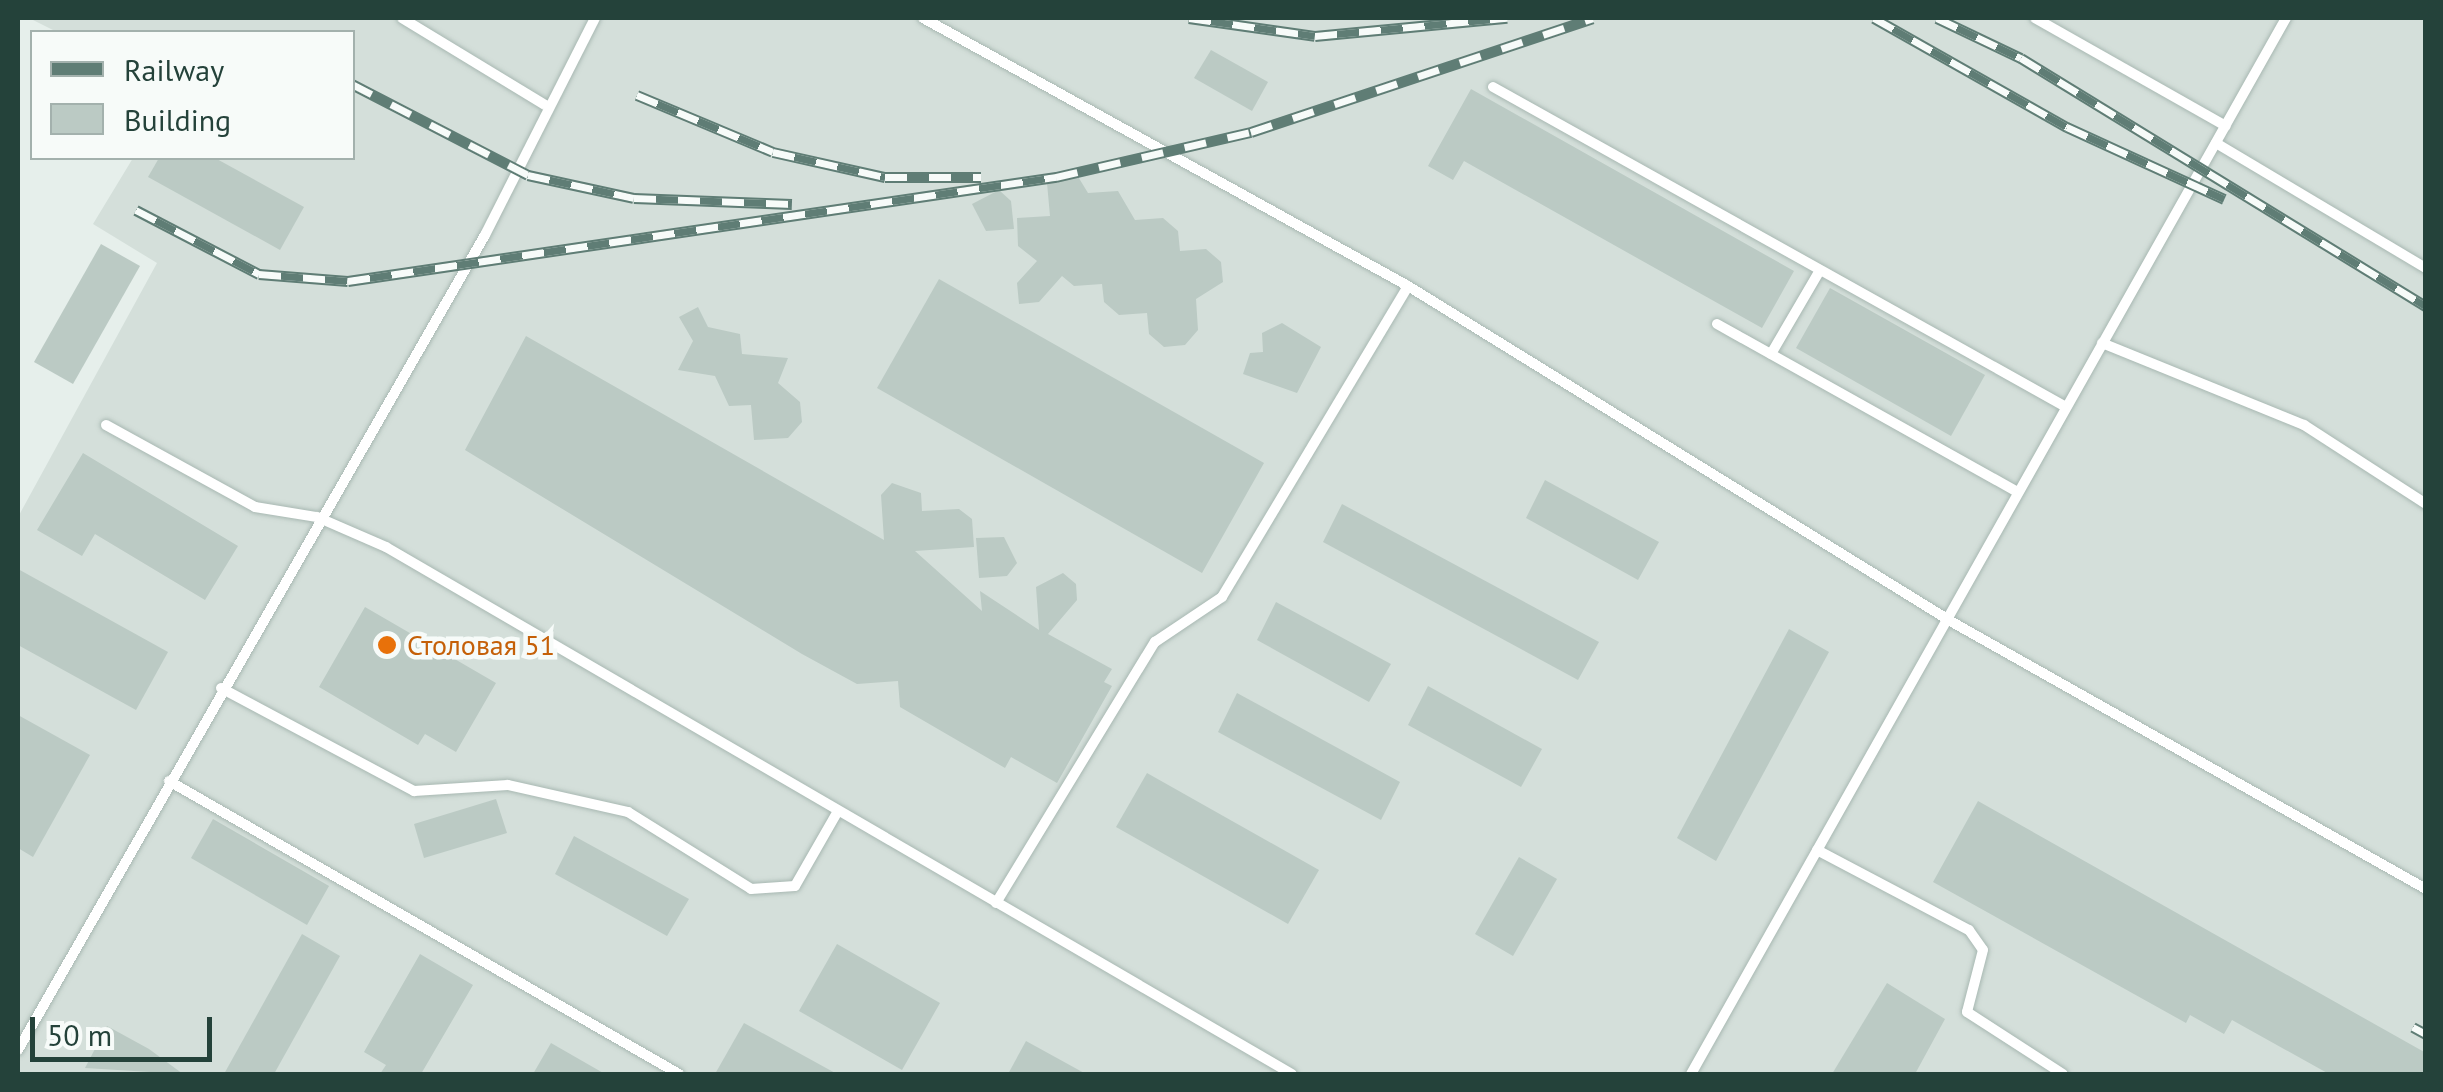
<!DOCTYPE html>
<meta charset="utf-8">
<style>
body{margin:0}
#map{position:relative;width:2443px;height:1092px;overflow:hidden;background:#e6efeb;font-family:"PT Sans",sans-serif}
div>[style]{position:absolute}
.built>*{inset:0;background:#d4dfda}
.building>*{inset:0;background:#bbcac4}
.roads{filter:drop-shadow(0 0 2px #a8b8b2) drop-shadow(0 0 2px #a8b8b2)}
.lane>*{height:10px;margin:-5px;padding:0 5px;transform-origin:5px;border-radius:5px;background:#fff}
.rail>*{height:11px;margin-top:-5.5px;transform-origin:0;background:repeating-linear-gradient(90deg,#f7fbf9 0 22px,#5f7d75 0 44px);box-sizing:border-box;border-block:2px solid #5f7d75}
.dots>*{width:28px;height:28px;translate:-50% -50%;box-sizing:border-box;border:5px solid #f7fbf9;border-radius:50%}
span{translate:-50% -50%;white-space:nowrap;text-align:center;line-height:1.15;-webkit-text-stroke:9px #f7fbf9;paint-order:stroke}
.food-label{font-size:28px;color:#c56008}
.left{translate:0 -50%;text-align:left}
.frame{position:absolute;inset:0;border:20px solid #24423a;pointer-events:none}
.legend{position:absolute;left:30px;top:30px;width:325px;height:130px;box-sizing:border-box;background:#f7fbf9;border:2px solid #a3b1ad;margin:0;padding:12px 18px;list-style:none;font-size:30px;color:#24423a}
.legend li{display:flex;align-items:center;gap:20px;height:50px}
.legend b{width:50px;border:2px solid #a3b1ad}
.scale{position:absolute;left:30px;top:1017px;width:182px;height:45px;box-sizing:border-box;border:5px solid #24423a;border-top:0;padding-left:12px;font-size:30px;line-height:35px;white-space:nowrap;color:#24423a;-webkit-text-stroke:8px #f7fbf9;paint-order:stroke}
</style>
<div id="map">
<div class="built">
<div style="clip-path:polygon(29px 18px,2425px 18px,2425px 1074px,18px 1074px,18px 517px,157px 263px,93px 224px,133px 158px,352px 158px,352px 32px,57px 32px)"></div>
</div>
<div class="building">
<div style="clip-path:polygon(1211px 50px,1268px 82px,1252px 111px,1194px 78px)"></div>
<div style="clip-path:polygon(1471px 89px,1794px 271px,1762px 328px,1464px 161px,1453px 180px,1428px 166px)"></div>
<div style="clip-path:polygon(159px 158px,215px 158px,304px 207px,280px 250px,148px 177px)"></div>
<div style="clip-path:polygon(1074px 170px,1088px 193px,1118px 191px,1135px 220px,1163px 218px,1178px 231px,1180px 251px,1206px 249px,1221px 262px,1223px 282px,1196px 299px,1198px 330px,1185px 345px,1164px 347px,1149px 334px,1147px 313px,1119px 315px,1104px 302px,1102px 284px,1074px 286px,1062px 276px,1039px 302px,1019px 304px,1017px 283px,1037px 261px,1018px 246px,1017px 218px,1050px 216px,1047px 183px)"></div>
<div style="clip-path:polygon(999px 190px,1011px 201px,1014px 229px,986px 231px,972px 204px)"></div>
<div style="clip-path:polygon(101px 244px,140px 266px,73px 384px,34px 362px)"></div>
<div style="clip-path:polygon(939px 279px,1264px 463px,1202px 573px,877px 388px)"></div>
<div style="clip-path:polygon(1830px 288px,1985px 375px,1951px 436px,1796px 348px)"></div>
<div style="clip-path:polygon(698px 307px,708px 327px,740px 334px,742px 354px,788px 358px,778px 383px,800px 402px,802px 422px,788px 438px,754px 440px,751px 405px,729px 406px,715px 376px,678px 370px,693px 341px,679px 317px)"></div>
<div style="clip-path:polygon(1282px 323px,1321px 347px,1297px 393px,1243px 374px,1250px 353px,1263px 352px,1262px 333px)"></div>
<div style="clip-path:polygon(526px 336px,884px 540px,881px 495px,892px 483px,921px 493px,922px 511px,959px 509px,972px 519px,974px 547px,915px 551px,982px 611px,980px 591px,1039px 630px,1036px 587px,1063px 573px,1076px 584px,1077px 600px,1048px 634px,1112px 669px,1104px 682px,1112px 686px,1057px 783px,1011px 757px,1005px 768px,900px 707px,898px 681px,857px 684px,802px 654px,465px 450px)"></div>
<div style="clip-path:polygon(83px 453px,238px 546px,205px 600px,95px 534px,82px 556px,37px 530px)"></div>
<div style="clip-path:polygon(1545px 480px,1659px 542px,1638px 580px,1526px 518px)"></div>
<div style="clip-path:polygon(1342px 504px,1599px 642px,1578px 680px,1323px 542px)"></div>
<div style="clip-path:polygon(1004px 537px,1017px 563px,1007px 576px,979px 578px,976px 538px)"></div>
<div style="clip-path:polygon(18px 569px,168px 652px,136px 710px,18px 645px)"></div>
<div style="clip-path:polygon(1276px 602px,1391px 664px,1369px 702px,1257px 640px)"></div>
<div style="clip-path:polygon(365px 607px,496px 683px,456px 752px,425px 734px,418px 745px,319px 687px)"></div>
<div style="clip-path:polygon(1789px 629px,1829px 652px,1716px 861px,1677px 838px)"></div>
<div style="clip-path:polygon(1428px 686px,1542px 749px,1521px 787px,1408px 725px)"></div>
<div style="clip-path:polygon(1237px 693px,1400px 782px,1381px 820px,1218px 732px)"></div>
<div style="clip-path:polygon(18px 715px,90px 755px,33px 857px,18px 848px)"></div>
<div style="clip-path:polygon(1147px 773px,1319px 870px,1288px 924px,1116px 827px)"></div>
<div style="clip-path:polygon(496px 799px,507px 833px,424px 858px,414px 824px)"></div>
<div style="clip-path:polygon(1978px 801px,2426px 1053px,2426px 1074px,2329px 1074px,2232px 1020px,2224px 1034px,2190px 1015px,2186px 1023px,1933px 882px)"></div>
<div style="clip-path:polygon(213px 819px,329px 886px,307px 925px,191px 858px)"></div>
<div style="clip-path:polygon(574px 836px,689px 899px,667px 936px,555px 874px)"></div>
<div style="clip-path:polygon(1519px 857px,1557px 879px,1513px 956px,1475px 934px)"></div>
<div style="clip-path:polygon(302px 934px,340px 956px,274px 1074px,224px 1074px)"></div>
<div style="clip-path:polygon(837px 944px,940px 1003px,902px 1070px,799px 1011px)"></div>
<div style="clip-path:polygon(420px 954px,473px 985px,421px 1074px,380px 1074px,386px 1065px,364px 1052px)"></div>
<div style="clip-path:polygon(1887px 983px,1945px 1019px,1915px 1074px,1832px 1074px)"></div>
<div style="clip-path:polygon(744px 1023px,837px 1074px,715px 1074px)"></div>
<div style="clip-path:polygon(107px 1026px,149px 1049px,183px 1074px,85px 1068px)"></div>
<div style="clip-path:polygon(1026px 1041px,1086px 1074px,1008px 1074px)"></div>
<div style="clip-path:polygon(551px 1043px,605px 1074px,533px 1074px)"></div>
</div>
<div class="roads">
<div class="lane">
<div style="left:402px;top:18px;width:167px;rotate:31.3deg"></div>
<div style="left:923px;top:18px;width:554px;rotate:28.92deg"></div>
<div style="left:1408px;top:286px;width:639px;rotate:31.7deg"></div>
<div style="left:1952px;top:622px;width:544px;rotate:29.39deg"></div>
<div style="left:2035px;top:18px;width:219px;rotate:29.5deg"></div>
<div style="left:1493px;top:87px;width:656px;rotate:29.18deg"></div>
<div style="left:2216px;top:143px;width:244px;rotate:30.8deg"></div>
<div style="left:1717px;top:324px;width:345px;rotate:29.2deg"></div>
<div style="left:2102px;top:343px;width:218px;rotate:22.1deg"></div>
<div style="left:2304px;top:425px;width:145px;rotate:32.9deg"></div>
<div style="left:1771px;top:354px;width:97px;rotate:-59.7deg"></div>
<div style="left:106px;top:425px;width:170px;rotate:28.8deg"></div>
<div style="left:255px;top:507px;width:63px;rotate:9.2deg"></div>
<div style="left:317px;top:517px;width:75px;rotate:23.5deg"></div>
<div style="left:386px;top:547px;width:1048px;rotate:30.19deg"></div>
<div style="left:221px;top:688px;width:219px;rotate:28.1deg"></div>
<div style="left:414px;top:791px;width:94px;rotate:-3.7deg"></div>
<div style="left:508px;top:785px;width:123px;rotate:12.7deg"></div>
<div style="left:628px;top:812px;width:145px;rotate:32deg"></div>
<div style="left:751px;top:889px;width:44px;rotate:-3.9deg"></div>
<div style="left:795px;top:886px;width:86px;rotate:-60.2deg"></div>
<div style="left:169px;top:781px;width:588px;rotate:29.88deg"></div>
<div style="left:1817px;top:850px;width:172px;rotate:27.8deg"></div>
<div style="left:1969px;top:930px;width:24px;rotate:55deg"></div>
<div style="left:1983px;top:950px;width:64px;rotate:104.5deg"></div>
<div style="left:1967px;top:1012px;width:114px;rotate:32.9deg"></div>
<div style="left:996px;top:903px;width:306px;rotate:-58.7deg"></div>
<div style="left:1155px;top:642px;width:81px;rotate:-33.9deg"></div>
<div style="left:1222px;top:597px;width:362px;rotate:-59.1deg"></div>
<div style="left:18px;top:1050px;width:939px;rotate:-60.19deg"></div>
<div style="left:485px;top:235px;width:243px;rotate:-63.1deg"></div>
<div style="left:1691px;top:1074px;width:1212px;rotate:-60.6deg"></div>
</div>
</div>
<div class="rail">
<div style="left:1189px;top:18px;width:127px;rotate:8.1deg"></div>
<div style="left:1315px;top:36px;width:193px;rotate:-5.4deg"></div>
<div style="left:1874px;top:18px;width:222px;rotate:29.5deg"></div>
<div style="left:2067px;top:127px;width:173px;rotate:24.6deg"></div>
<div style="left:1937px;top:18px;width:93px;rotate:25.5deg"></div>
<div style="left:2021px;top:58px;width:475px;rotate:31.5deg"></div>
<div style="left:352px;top:84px;width:198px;rotate:27.3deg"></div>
<div style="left:528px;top:175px;width:108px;rotate:12.2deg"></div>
<div style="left:634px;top:198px;width:158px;rotate:2.2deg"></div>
<div style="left:637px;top:95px;width:147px;rotate:22.7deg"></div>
<div style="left:773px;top:152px;width:115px;rotate:12.6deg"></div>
<div style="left:885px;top:177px;width:96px"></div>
<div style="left:136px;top:210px;width:139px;rotate:27.5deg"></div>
<div style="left:259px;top:274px;width:89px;rotate:4.5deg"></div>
<div style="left:348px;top:281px;width:716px;rotate:-8.36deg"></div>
<div style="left:1056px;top:177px;width:200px;rotate:-13deg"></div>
<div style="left:1251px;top:132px;width:360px;rotate:-18.4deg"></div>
<div style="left:2413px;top:1027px;width:15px;rotate:28deg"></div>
</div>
<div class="dots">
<div style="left:387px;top:645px;background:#e8710a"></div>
</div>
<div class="food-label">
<span class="left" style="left:407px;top:645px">Столовая 51</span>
</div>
<div class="frame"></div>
<ul class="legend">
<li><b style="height:12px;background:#5f7d75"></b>Railway</li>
<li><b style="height:28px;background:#bbcac4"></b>Building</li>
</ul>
<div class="scale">50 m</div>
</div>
